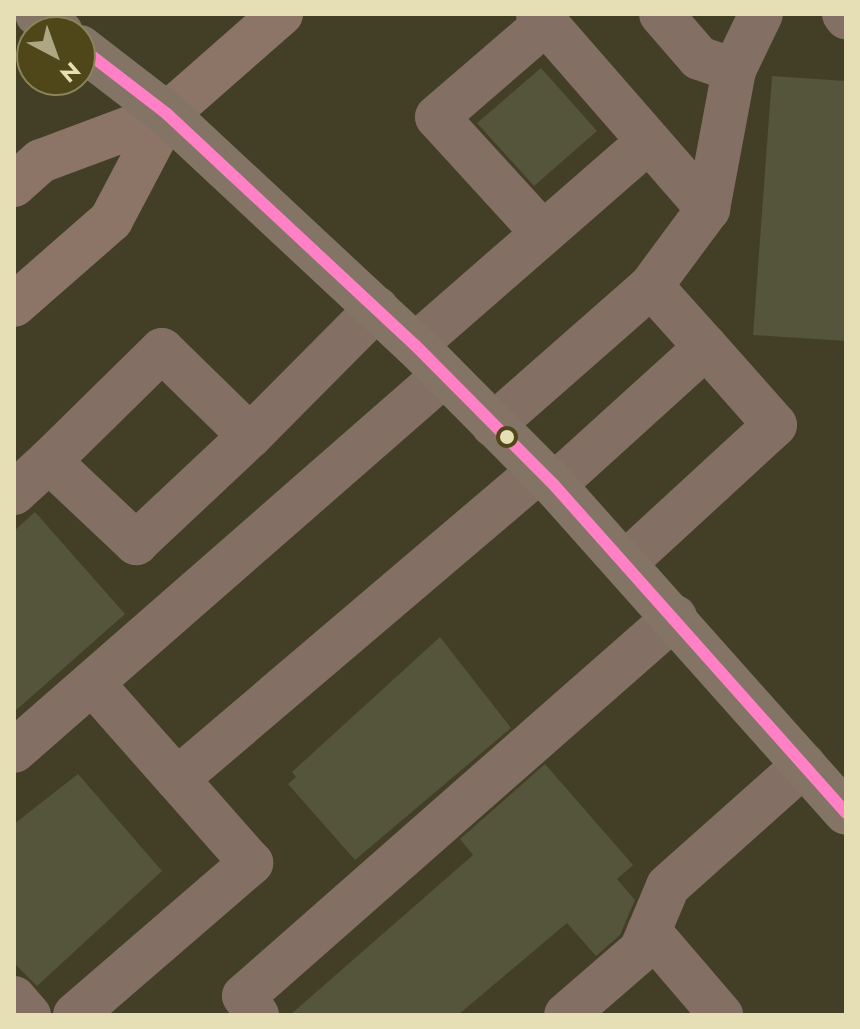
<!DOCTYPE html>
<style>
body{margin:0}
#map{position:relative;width:860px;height:1029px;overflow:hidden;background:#423f26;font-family:Jost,sans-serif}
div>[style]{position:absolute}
.building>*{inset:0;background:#54553a}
.minor>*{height:44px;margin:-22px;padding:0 22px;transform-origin:22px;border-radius:22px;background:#836f64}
.major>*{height:44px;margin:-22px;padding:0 22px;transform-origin:22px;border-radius:22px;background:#8c7567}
.highway>*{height:44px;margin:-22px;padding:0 22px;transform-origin:22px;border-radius:22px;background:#837465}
.bus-1>*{height:12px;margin:-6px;padding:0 6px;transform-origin:6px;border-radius:6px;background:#ff80c5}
.dots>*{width:22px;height:22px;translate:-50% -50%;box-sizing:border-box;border:4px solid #4f4719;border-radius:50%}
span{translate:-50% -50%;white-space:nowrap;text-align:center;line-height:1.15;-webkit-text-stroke:6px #4f4719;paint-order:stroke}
.frame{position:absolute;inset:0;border:16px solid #e6dfb6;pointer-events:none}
.north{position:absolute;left:16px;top:16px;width:80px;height:80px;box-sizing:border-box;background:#4f4719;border:2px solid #8b8458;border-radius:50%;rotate:139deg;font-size:22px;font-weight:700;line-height:32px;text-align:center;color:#e6dfb6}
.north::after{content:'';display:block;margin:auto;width:28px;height:36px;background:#ada784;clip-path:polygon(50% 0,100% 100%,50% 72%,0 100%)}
</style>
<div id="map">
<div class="building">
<div style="clip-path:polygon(541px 68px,597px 131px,534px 186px,477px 123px)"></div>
<div style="clip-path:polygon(772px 76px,846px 81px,846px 341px,753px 335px)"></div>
<div style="clip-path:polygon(35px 512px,125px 614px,14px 712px,14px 531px)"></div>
<div style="clip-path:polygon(440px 637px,511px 728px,355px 860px,288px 784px,296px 777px,292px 772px)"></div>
<div style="clip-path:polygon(545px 764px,633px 865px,617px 879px,635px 900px,620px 935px,596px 956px,567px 923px,458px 1015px,290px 1015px,473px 855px,460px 839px)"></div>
<div style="clip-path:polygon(78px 774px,162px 871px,37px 986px,14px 963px,14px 824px)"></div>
</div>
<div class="minor">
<div style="left:538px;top:14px;width:259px;rotate:48.9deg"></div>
<div style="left:661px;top:14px;width:58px;rotate:49.2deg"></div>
<div style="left:699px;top:58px;width:37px;rotate:19deg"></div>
<div style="left:844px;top:14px;width:4px;rotate:56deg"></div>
<div style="left:543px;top:233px;width:157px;rotate:-132.4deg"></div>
<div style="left:437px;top:117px;width:144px;rotate:-40.8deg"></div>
<div style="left:651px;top:286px;width:96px;rotate:-53.5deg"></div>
<div style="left:708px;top:209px;width:141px;rotate:-79.4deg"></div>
<div style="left:734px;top:70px;width:62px;rotate:-64.3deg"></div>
<div style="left:415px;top:345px;width:310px;rotate:-41.1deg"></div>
<div style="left:493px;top:425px;width:210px;rotate:-41.3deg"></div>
<div style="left:651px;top:286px;width:82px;rotate:48deg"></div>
<div style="left:250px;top:436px;width:123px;rotate:-135.7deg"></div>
<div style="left:162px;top:350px;width:158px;rotate:135.5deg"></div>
<div style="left:49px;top:461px;width:120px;rotate:43.3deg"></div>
<div style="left:136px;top:543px;width:156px;rotate:-43.2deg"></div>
<div style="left:250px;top:436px;width:180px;rotate:-45.2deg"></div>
<div style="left:554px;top:485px;width:205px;rotate:-42.2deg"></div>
<div style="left:706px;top:347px;width:104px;rotate:48.5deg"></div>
<div style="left:775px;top:425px;width:204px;rotate:137.4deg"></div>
<div style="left:14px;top:493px;width:47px;rotate:-42.4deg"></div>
<div style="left:92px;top:683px;width:128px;rotate:48.5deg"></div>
<div style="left:14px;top:751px;width:571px;rotate:-41.17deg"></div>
<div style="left:649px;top:931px;width:111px;rotate:49.4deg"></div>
<div style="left:14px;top:998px;width:23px;rotate:49deg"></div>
<div style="left:75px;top:1015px;width:233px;rotate:-40.8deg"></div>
<div style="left:251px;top:863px;width:112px;rotate:-131.4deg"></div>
<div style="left:177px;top:779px;width:474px;rotate:-40.4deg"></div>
<div style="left:257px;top:1015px;width:23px;rotate:-124deg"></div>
<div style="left:244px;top:996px;width:574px;rotate:-41.33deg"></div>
<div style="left:566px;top:1015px;width:99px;rotate:-40.9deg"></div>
<div style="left:641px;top:950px;width:69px;rotate:-67.1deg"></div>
<div style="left:668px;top:886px;width:182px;rotate:-41.7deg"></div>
</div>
<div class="major">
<div style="left:14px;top:185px;width:36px;rotate:-42deg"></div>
<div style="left:41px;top:161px;width:134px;rotate:-20.5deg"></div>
<div style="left:167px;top:114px;width:152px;rotate:-41.3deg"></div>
<div style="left:14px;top:305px;width:129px;rotate:-41.2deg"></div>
<div style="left:111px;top:220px;width:120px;rotate:-62.2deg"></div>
</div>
<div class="highway">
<div style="left:37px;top:14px;width:30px;rotate:37deg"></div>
<div style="left:80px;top:47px;width:110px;rotate:37.6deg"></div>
<div style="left:167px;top:114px;width:339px;rotate:43deg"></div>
<div style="left:415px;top:345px;width:197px;rotate:45.2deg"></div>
<div style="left:554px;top:485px;width:439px;rotate:48.3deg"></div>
</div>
<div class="bus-1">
<div style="left:80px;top:47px;width:110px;rotate:37.6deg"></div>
<div style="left:167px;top:114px;width:339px;rotate:43deg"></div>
<div style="left:415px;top:345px;width:197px;rotate:45.2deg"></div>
<div style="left:554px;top:485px;width:439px;rotate:48.3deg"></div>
</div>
<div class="dots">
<div style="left:507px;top:437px;background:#e6dfb6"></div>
</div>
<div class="frame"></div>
<div class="north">N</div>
</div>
